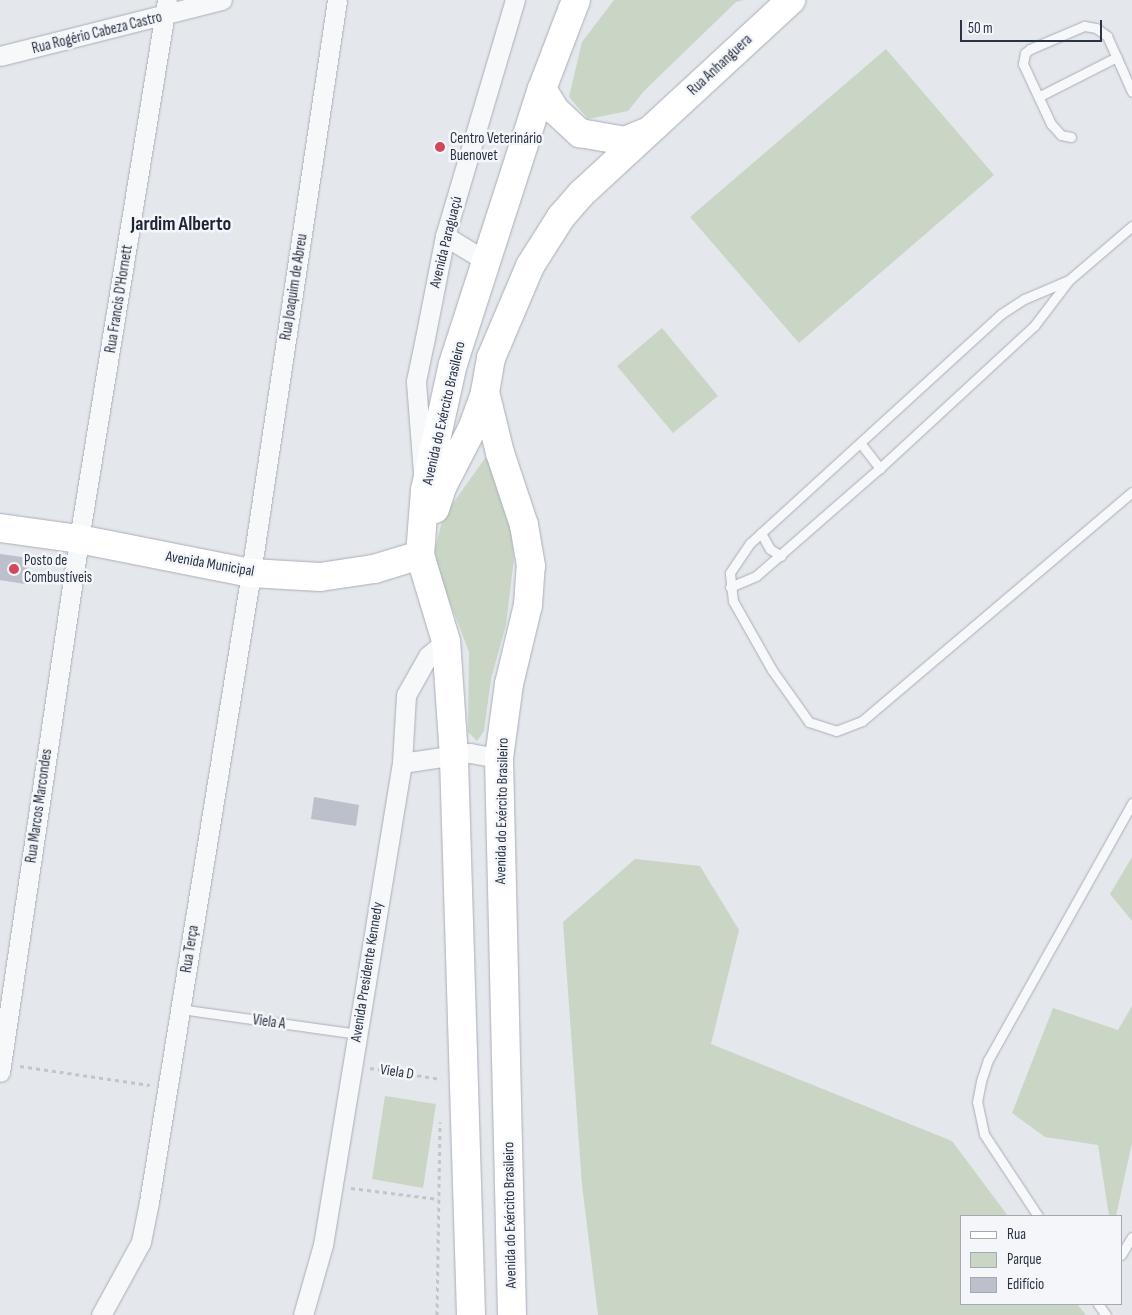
<!DOCTYPE html>
<meta charset="utf-8">
<style>
body{margin:0}
#map{position:relative;width:1132px;height:1315px;overflow:hidden;background:#e4e7ec;font-family:"Sofia Sans Condensed",sans-serif}
div>[style]{position:absolute}
.green>*{inset:0;background:#c9d6c5}
.building>*{inset:0;background:#bbc0ca}
.path>*{height:3px;margin-top:-1.5px;transform-origin:0;background:repeating-linear-gradient(90deg,#c2c5cb 0 4px,transparent 0 8px)}
.roads{filter:drop-shadow(0 0 1px #a9aeb7) drop-shadow(0 0 1px #a9aeb7)}
.lane>*{height:9px;margin:-4.5px;padding:0 4.5px;transform-origin:4.5px;border-radius:4.5px;background:#f7f8fa}
.street>*{height:19px;margin:-9.5px;padding:0 9.5px;transform-origin:9.5px;border-radius:9.5px;background:#f7f8fa}
.primary>*{height:28px;margin:-14px;padding:0 14px;transform-origin:14px;border-radius:14px;background:#fff}
.dots>*{width:14px;height:14px;translate:-50% -50%;box-sizing:border-box;border:2px solid #f4f6f9;border-radius:50%}
span{translate:-50% -50%;white-space:nowrap;text-align:center;line-height:1.15;-webkit-text-stroke:5px #f4f6f9;paint-order:stroke}
.street-label{font-size:15px;color:#2b3445}
.poi-label{font-size:15px;color:#2b3445}
.left{translate:0 -50%;text-align:left}
.district-label{font-size:20px;color:#1d2536;font-weight:700}
.legend{position:absolute;left:960px;top:1215px;width:162px;height:90px;box-sizing:border-box;background:#f4f6f9;border:1px solid #a4a8b1;margin:0;padding:6px 9px;list-style:none;font-size:15px;color:#2b3445}
.legend li{display:flex;align-items:center;gap:10px;height:25px}
.legend b{width:25px;border:1px solid #a4a8b1}
.scale{position:absolute;left:960px;top:20px;width:142px;height:22px;box-sizing:border-box;border:2px solid #2b3445;border-top:0;padding-left:6px;font-size:15px;line-height:18px;white-space:nowrap;color:#2b3445;-webkit-text-stroke:4px #f4f6f9;paint-order:stroke}
</style>
<div id="map">
<div class="green">
<div style="clip-path:polygon(614px 0,744px 0,736px 2px,644px 91px,628px 111px,588px 119px,569px 97px,582px 42px)"></div>
<div style="clip-path:polygon(886px 49px,994px 175px,799px 343px,690px 217px)"></div>
<div style="clip-path:polygon(662px 328px,718px 396px,673px 433px,617px 366px)"></div>
<div style="clip-path:polygon(486px 457px,508px 504px,514px 558px,506px 625px,491px 679px,484px 731px,477px 741px,468px 732px,469px 652px,438px 571px,435px 549px,443px 517px)"></div>
<div style="clip-path:polygon(1132px 857px,1132px 921px,1110px 894px)"></div>
<div style="clip-path:polygon(635px 859px,700px 866px,739px 930px,711px 1044px,952px 1141px,1008px 1216px,961px 1216px,961px 1304px,1077px 1304px,1086px 1315px,598px 1315px,582px 1185px,563px 922px)"></div>
<div style="clip-path:polygon(1132px 1006px,1132px 1143px,1116px 1216px,1109px 1216px,1098px 1145px,1045px 1137px,1012px 1113px,1053px 1008px,1118px 1030px)"></div>
<div style="clip-path:polygon(385px 1096px,436px 1104px,423px 1188px,372px 1179px)"></div>
</div>
<div class="building">
<div style="clip-path:polygon(0 554px,29px 558px,25px 584px,0 580px)"></div>
<div style="clip-path:polygon(314px 797px,359px 805px,356px 826px,311px 819px)"></div>
</div>
<div class="path">
<div style="left:20px;top:1066px;width:131px;rotate:8.3deg"></div>
<div style="left:370px;top:1068px;width:72px;rotate:8.8deg"></div>
<div style="left:351px;top:1188px;width:88px;rotate:7.2deg"></div>
<div style="left:437px;top:1315px;width:193px;rotate:-89.1deg"></div>
</div>
<div class="roads">
<div class="lane">
<div style="left:1040px;top:96px;width:86px;rotate:-26.9deg"></div>
<div style="left:1071px;top:137px;width:10px;rotate:-169deg"></div>
<div style="left:1061px;top:135px;width:15px;rotate:-132deg"></div>
<div style="left:1051px;top:124px;width:66px;rotate:-115deg"></div>
<div style="left:1023px;top:64px;width:11px;rotate:-80deg"></div>
<div style="left:1025px;top:53px;width:6px;rotate:-39deg"></div>
<div style="left:1030px;top:49px;width:59px;rotate:-23.1deg"></div>
<div style="left:1084px;top:26px;width:12px;rotate:9deg"></div>
<div style="left:1096px;top:28px;width:14px;rotate:36deg"></div>
<div style="left:1107px;top:36px;width:61px;rotate:65.9deg"></div>
<div style="left:1069px;top:280px;width:49px;rotate:157.1deg"></div>
<div style="left:1024px;top:299px;width:27px;rotate:147deg"></div>
<div style="left:1001px;top:314px;width:340px;rotate:137.6deg"></div>
<div style="left:750px;top:543px;width:36px;rotate:124deg"></div>
<div style="left:730px;top:573px;width:28px;rotate:84deg"></div>
<div style="left:733px;top:601px;width:79px;rotate:60.5deg"></div>
<div style="left:772px;top:670px;width:64px;rotate:54.6deg"></div>
<div style="left:809px;top:722px;width:28px;rotate:18deg"></div>
<div style="left:836px;top:731px;width:28px;rotate:-21deg"></div>
<div style="left:862px;top:721px;width:354px;rotate:-40.3deg"></div>
<div style="left:861px;top:444px;width:31px;rotate:52deg"></div>
<div style="left:761px;top:533px;width:18px;rotate:61deg"></div>
<div style="left:770px;top:549px;width:13px;rotate:32deg"></div>
<div style="left:730px;top:587px;width:28px;rotate:-23deg"></div>
<div style="left:756px;top:576px;width:164px;rotate:-41.1deg"></div>
<div style="left:880px;top:468px;width:209px;rotate:-42.7deg"></div>
<div style="left:1034px;top:326px;width:58px;rotate:-52.7deg"></div>
<div style="left:1069px;top:280px;width:83px;rotate:-40.6deg"></div>
<div style="left:180px;top:1009px;width:179px;rotate:8deg"></div>
<div style="left:1038px;top:1216px;width:98px;rotate:-123.4deg"></div>
<div style="left:984px;top:1134px;width:33px;rotate:-102deg"></div>
<div style="left:977px;top:1102px;width:21px;rotate:-79deg"></div>
<div style="left:981px;top:1081px;width:22px;rotate:-72deg"></div>
<div style="left:988px;top:1060px;width:295px;rotate:-60.7deg"></div>
<div style="left:1121px;top:1255px;width:21px;rotate:-59deg"></div>
<div style="left:1098px;top:1304px;width:14px;rotate:54deg"></div>
</div>
<div class="street">
<div style="left:0;top:56px;width:229px;rotate:-14.2deg"></div>
<div style="left:445px;top:236px;width:48px;rotate:31.4deg"></div>
<div style="left:423px;top:473px;width:92px;rotate:-94.4deg"></div>
<div style="left:416px;top:381px;width:44px;rotate:-78.2deg"></div>
<div style="left:425px;top:338px;width:104px;rotate:-78.9deg"></div>
<div style="left:445px;top:236px;width:246px;rotate:-73.5deg"></div>
<div style="left:402px;top:763px;width:69px;rotate:-8.4deg"></div>
<div style="left:470px;top:753px;width:29px;rotate:10deg"></div>
<div style="left:0;top:1072px;width:539px;rotate:-81.57deg"></div>
<div style="left:79px;top:539px;width:546px;rotate:-80.73deg"></div>
<div style="left:101px;top:1315px;width:83px;rotate:-61.3deg"></div>
<div style="left:141px;top:1242px;width:41px;rotate:-78.7deg"></div>
<div style="left:149px;top:1202px;width:637px;rotate:-80.79deg"></div>
<div style="left:251px;top:573px;width:579px;rotate:-81.46deg"></div>
<div style="left:303px;top:1315px;width:73px;rotate:-74.1deg"></div>
<div style="left:323px;top:1245px;width:488px;rotate:-80.7deg"></div>
<div style="left:402px;top:763px;width:68px;rotate:-86.6deg"></div>
<div style="left:406px;top:695px;width:45px;rotate:-60.6deg"></div>
<div style="left:428px;top:656px;width:23px;rotate:-40deg"></div>
</div>
<div class="primary">
<div style="left:542px;top:89px;width:26px;rotate:58deg"></div>
<div style="left:556px;top:111px;width:33px;rotate:43deg"></div>
<div style="left:580px;top:133px;width:46px;rotate:10.1deg"></div>
<div style="left:625px;top:141px;width:23px;rotate:-23deg"></div>
<div style="left:435px;top:509px;width:23px;rotate:-72deg"></div>
<div style="left:442px;top:487px;width:65px;rotate:-62.7deg"></div>
<div style="left:472px;top:429px;width:38px;rotate:-70deg"></div>
<div style="left:0;top:528px;width:80px;rotate:7.9deg"></div>
<div style="left:79px;top:539px;width:175px;rotate:11.2deg"></div>
<div style="left:251px;top:573px;width:69px;rotate:3.3deg"></div>
<div style="left:320px;top:577px;width:55px;rotate:-8.4deg"></div>
<div style="left:374px;top:569px;width:48px;rotate:-16.9deg"></div>
<div style="left:471px;top:1315px;width:558px;rotate:-91.75deg"></div>
<div style="left:454px;top:757px;width:116px;rotate:-93.9deg"></div>
<div style="left:446px;top:641px;width:90px;rotate:-106.8deg"></div>
<div style="left:420px;top:555px;width:65px;rotate:-85.6deg"></div>
<div style="left:425px;top:490px;width:129px;rotate:-77.5deg"></div>
<div style="left:453px;top:364px;width:289px;rotate:-72.1deg"></div>
<div style="left:542px;top:89px;width:95px;rotate:-69.1deg"></div>
<div style="left:512px;top:1315px;width:557px;rotate:-91.34deg"></div>
<div style="left:499px;top:758px;width:75px;rotate:-82.3deg"></div>
<div style="left:509px;top:684px;width:81px;rotate:-76.5deg"></div>
<div style="left:528px;top:605px;width:39px;rotate:-86deg"></div>
<div style="left:531px;top:566px;width:42px;rotate:-99.7deg"></div>
<div style="left:524px;top:525px;width:76px;rotate:-108.4deg"></div>
<div style="left:500px;top:453px;width:63px;rotate:-103.8deg"></div>
<div style="left:485px;top:392px;width:35px;rotate:-80deg"></div>
<div style="left:491px;top:358px;width:100px;rotate:-67deg"></div>
<div style="left:530px;top:266px;width:58px;rotate:-57.7deg"></div>
<div style="left:561px;top:217px;width:30px;rotate:-49deg"></div>
<div style="left:581px;top:194px;width:286px;rotate:-42.7deg"></div>
</div>
</div>
<div class="dots">
<div style="left:440px;top:147px;background:#d1495b"></div>
<div style="left:14px;top:569px;background:#d1495b"></div>
</div>
<div class="street-label">
<span style="left:97px;top:33px;rotate:-14deg">Rua Rogério Cabeza Castro</span>
<span style="left:720px;top:65px;rotate:-43deg">Rua Anhanguera</span>
<span style="left:446px;top:242px;rotate:-76deg">Avenida Paraguaçú</span>
<span style="left:294px;top:287px;rotate:-81deg">Rua Joaquim de Abreu</span>
<span style="left:119px;top:299px;rotate:-81deg">Rua Francis D'Hornett</span>
<span style="left:444px;top:413px;rotate:-77deg">Avenida do Exército Brasileiro</span>
<span style="left:210px;top:564px;rotate:10deg">Avenida Municipal</span>
<span style="left:39px;top:806px;rotate:-82deg">Rua Marcos Marcondes</span>
<span style="left:502px;top:811px;rotate:-89deg">Avenida do Exército Brasileiro</span>
<span style="left:190px;top:949px;rotate:-81deg">Rua Terça</span>
<span style="left:367px;top:972px;rotate:-81deg">Avenida Presidente Kennedy</span>
<span style="left:269px;top:1022px;rotate:8deg">Viela A</span>
<span style="left:397px;top:1072px;rotate:9deg">Viela D</span>
<span style="left:510px;top:1215px;rotate:-91deg">Avenida do Exército Brasileiro</span>
</div>
<div class="poi-label">
<span class="left" style="left:450px;top:147px">Centro Veterinário<br>Buenovet</span>
<span class="left" style="left:24px;top:569px">Posto de<br>Combustíveis</span>
</div>
<div class="district-label">
<span style="left:181px;top:224px">Jardim Alberto</span>
</div>
<ul class="legend">
<li><b style="height:6px;background:#fff"></b>Rua</li>
<li><b style="height:14px;background:#c9d6c5"></b>Parque</li>
<li><b style="height:14px;background:#bbc0ca"></b>Edifício</li>
</ul>
<div class="scale">50 m</div>
</div>
